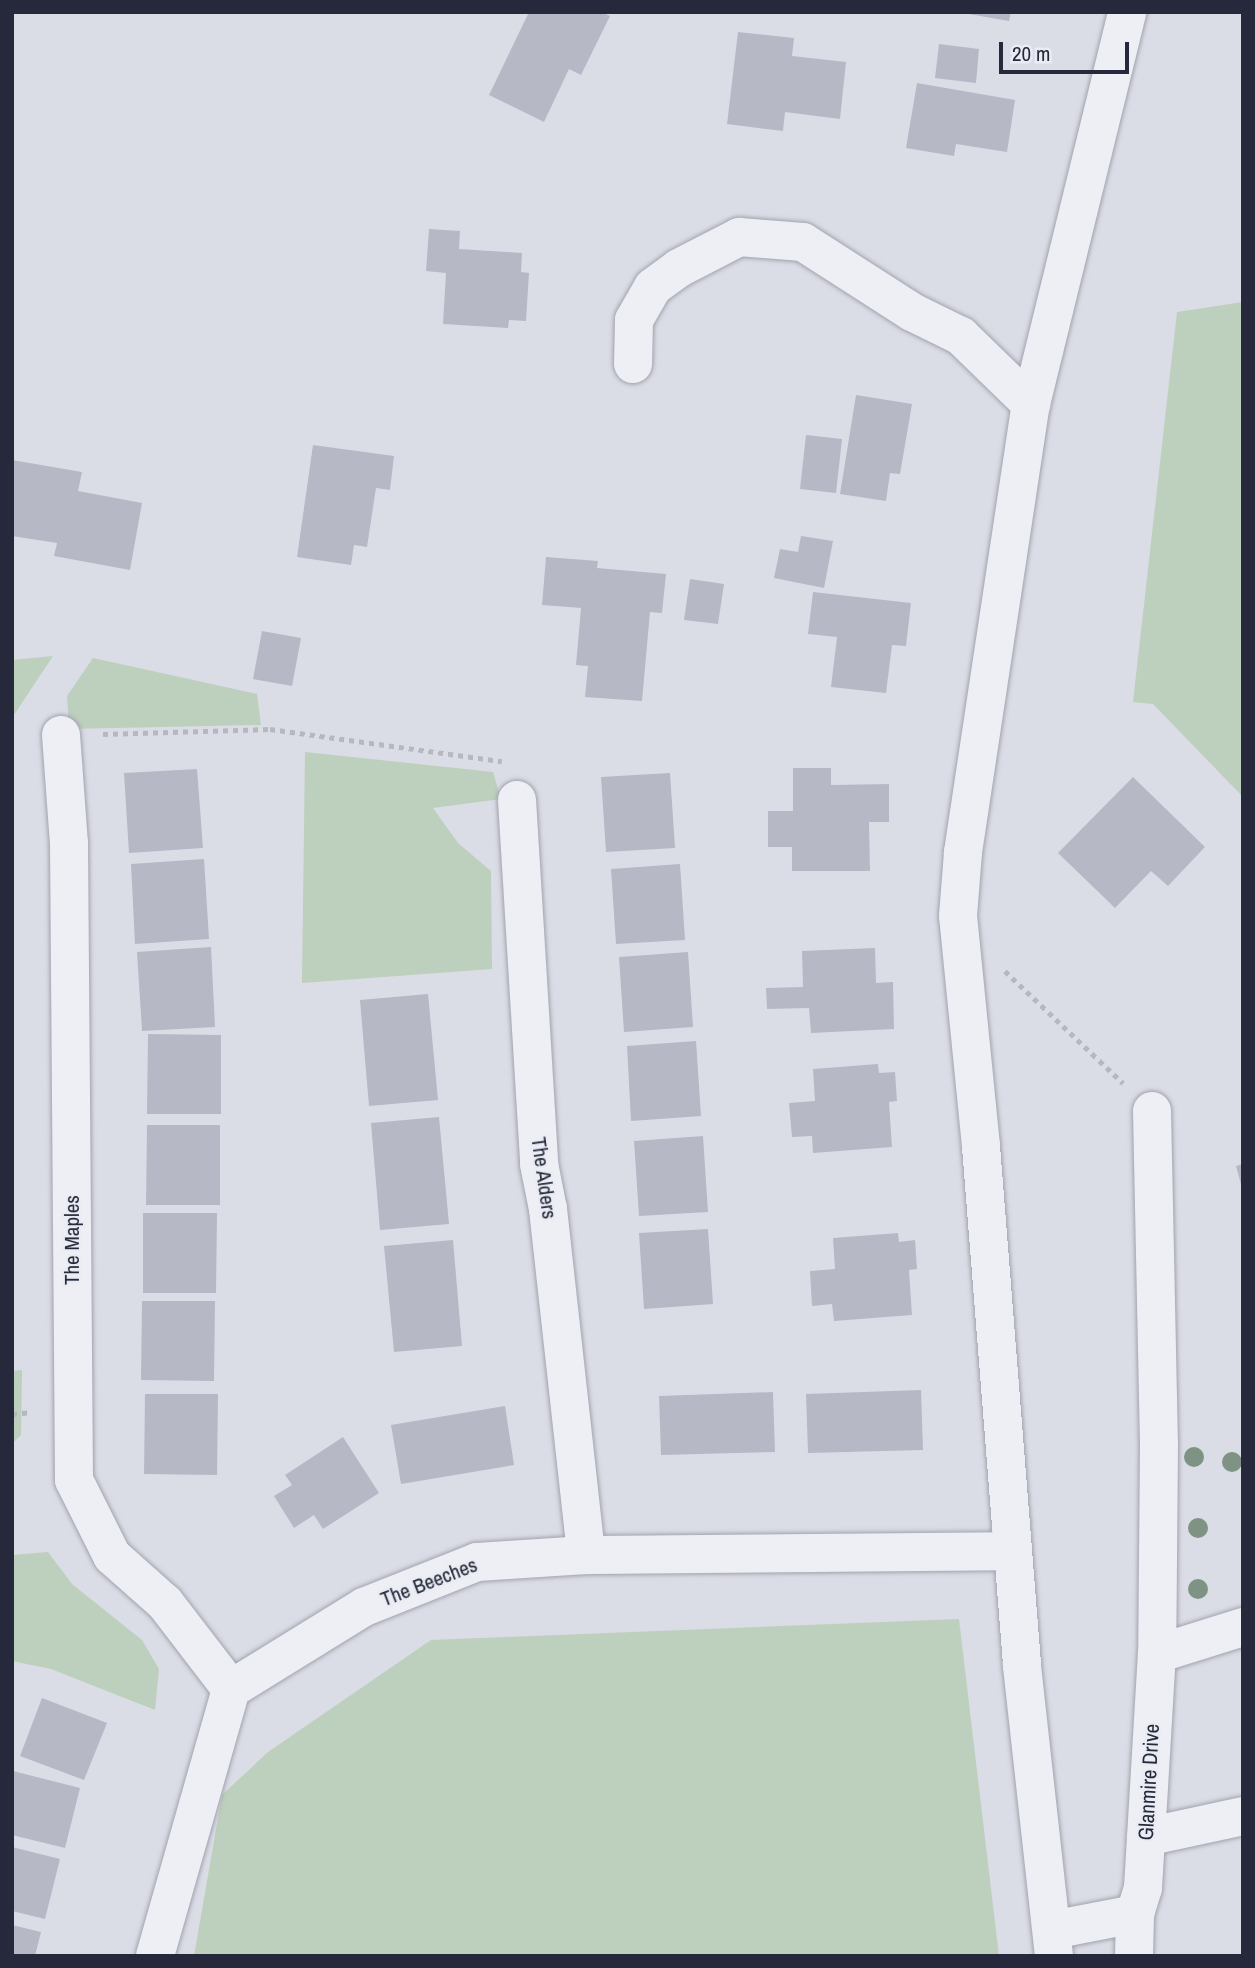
<!DOCTYPE html>
<style>
body{margin:0}
#map{position:relative;width:1255px;height:1968px;overflow:hidden;background:#dbdde6;font-family:"Archivo Narrow",sans-serif}
div>[style]{position:absolute}
.green>*{inset:0;background:#bdcfbd}
.building>*{inset:0;background:#b6b8c5}
.path>*{height:4.5px;margin-top:-2.25px;transform-origin:0;background:repeating-linear-gradient(90deg,#b6b8c0 0 5px,transparent 0 10px)}
.roads{filter:drop-shadow(0 0 2px #a1a3af) drop-shadow(0 0 2px #a1a3af)}
.minor>*{height:38px;margin:-19px;padding:0 19px;transform-origin:19px;border-radius:19px;background:#eeeff4}
.trees>*{width:20px;height:20px;margin:-10px;border-radius:50%;background:#7f9384}
span{translate:-50% -50%;white-space:nowrap;text-align:center;line-height:1.15;-webkit-text-stroke:5px #eaecf3;paint-order:stroke}
.street-label{font-size:21px;color:#26293b}
.frame{position:absolute;inset:0;border:14px solid #26293b;pointer-events:none}
.scale{position:absolute;left:999px;top:42px;width:130px;height:32px;box-sizing:border-box;border:4px solid #26293b;border-top:0;padding-left:9px;font-size:21px;line-height:24px;white-space:nowrap;color:#26293b;-webkit-text-stroke:5px #eaecf3;paint-order:stroke}
</style>
<div id="map">
<div class="green">
<div style="clip-path:polygon(1243px 302px,1243px 797px,1153px 704px,1133px 702px,1177px 312px)"></div>
<div style="clip-path:polygon(53px 656px,12px 718px,12px 660px)"></div>
<div style="clip-path:polygon(93px 658px,257px 694px,261px 725px,69px 729px,67px 696px)"></div>
<div style="clip-path:polygon(305px 752px,493px 772px,501px 799px,433px 808px,458px 843px,491px 871px,492px 969px,302px 983px)"></div>
<div style="clip-path:polygon(22px 1370px,21px 1435px,12px 1444px,12px 1371px)"></div>
<div style="clip-path:polygon(48px 1552px,72px 1584px,142px 1640px,159px 1669px,155px 1710px,51px 1669px,12px 1661px,12px 1555px)"></div>
<div style="clip-path:polygon(959px 1619px,999px 1956px,194px 1956px,222px 1795px,268px 1752px,431px 1640px)"></div>
</div>
<div class="building">
<div style="clip-path:polygon(529px 12px,601px 12px,610px 16px,581px 75px,569px 69px,544px 122px,489px 95px)"></div>
<div style="clip-path:polygon(957px 12px,1011px 12px,1009px 21px)"></div>
<div style="clip-path:polygon(738px 32px,794px 38px,792px 56px,846px 62px,840px 119px,785px 112px,783px 131px,727px 124px)"></div>
<div style="clip-path:polygon(939px 44px,979px 49px,976px 83px,935px 78px)"></div>
<div style="clip-path:polygon(917px 83px,1015px 100px,1007px 152px,956px 144px,954px 156px,906px 148px)"></div>
<div style="clip-path:polygon(429px 229px,460px 231px,459px 249px,522px 253px,521px 272px,529px 273px,526px 321px,509px 320px,508px 328px,443px 324px,446px 273px,426px 271px)"></div>
<div style="clip-path:polygon(856px 395px,912px 404px,900px 474px,890px 473px,886px 501px,840px 494px)"></div>
<div style="clip-path:polygon(806px 435px,842px 439px,836px 493px,800px 489px)"></div>
<div style="clip-path:polygon(313px 445px,394px 456px,390px 490px,376px 488px,367px 547px,354px 545px,351px 565px,297px 557px)"></div>
<div style="clip-path:polygon(12px 460px,82px 472px,78px 491px,142px 503px,130px 570px,54px 556px,57px 543px,12px 536px)"></div>
<div style="clip-path:polygon(801px 536px,833px 541px,824px 588px,774px 578px,780px 549px,798px 552px)"></div>
<div style="clip-path:polygon(546px 557px,598px 561px,597px 568px,666px 574px,662px 613px,650px 612px,642px 701px,585px 697px,588px 666px,576px 665px,581px 608px,542px 605px)"></div>
<div style="clip-path:polygon(690px 579px,724px 584px,718px 624px,684px 620px)"></div>
<div style="clip-path:polygon(813px 592px,911px 603px,906px 646px,892px 645px,886px 693px,831px 687px,837px 637px,808px 634px)"></div>
<div style="clip-path:polygon(262px 631px,301px 638px,292px 686px,253px 679px)"></div>
<div style="clip-path:polygon(793px 768px,831px 768px,831px 785px,889px 784px,889px 822px,869px 822px,870px 871px,792px 871px,792px 847px,768px 847px,768px 811px,793px 811px)"></div>
<div style="clip-path:polygon(197px 769px,203px 848px,129px 853px,124px 773px)"></div>
<div style="clip-path:polygon(670px 773px,675px 848px,606px 852px,601px 777px)"></div>
<div style="clip-path:polygon(1133px 777px,1205px 847px,1168px 886px,1151px 871px,1115px 908px,1058px 853px)"></div>
<div style="clip-path:polygon(204px 859px,209px 939px,135px 944px,131px 864px)"></div>
<div style="clip-path:polygon(680px 864px,685px 940px,616px 944px,611px 869px)"></div>
<div style="clip-path:polygon(211px 947px,215px 1027px,142px 1031px,137px 952px)"></div>
<div style="clip-path:polygon(875px 948px,876px 983px,893px 982px,894px 1029px,811px 1033px,809px 1008px,767px 1009px,766px 988px,803px 987px,802px 951px)"></div>
<div style="clip-path:polygon(688px 952px,693px 1027px,624px 1032px,619px 957px)"></div>
<div style="clip-path:polygon(428px 994px,438px 1100px,369px 1106px,360px 1000px)"></div>
<div style="clip-path:polygon(148px 1034px,221px 1035px,221px 1114px,147px 1114px)"></div>
<div style="clip-path:polygon(696px 1041px,701px 1116px,631px 1121px,627px 1046px)"></div>
<div style="clip-path:polygon(878px 1064px,879px 1073px,895px 1072px,897px 1101px,889px 1102px,892px 1147px,813px 1153px,812px 1136px,792px 1137px,789px 1103px,815px 1101px,813px 1069px)"></div>
<div style="clip-path:polygon(439px 1117px,449px 1224px,380px 1230px,371px 1123px)"></div>
<div style="clip-path:polygon(147px 1125px,220px 1125px,220px 1205px,146px 1205px)"></div>
<div style="clip-path:polygon(703px 1136px,708px 1212px,639px 1216px,634px 1141px)"></div>
<div style="clip-path:polygon(1243px 1164px,1243px 1188px,1242px 1188px,1236px 1166px)"></div>
<div style="clip-path:polygon(143px 1213px,217px 1213px,216px 1293px,143px 1293px)"></div>
<div style="clip-path:polygon(708px 1229px,713px 1304px,644px 1309px,639px 1233px)"></div>
<div style="clip-path:polygon(898px 1233px,899px 1242px,915px 1240px,917px 1269px,909px 1270px,912px 1315px,834px 1321px,832px 1304px,812px 1306px,810px 1271px,835px 1269px,833px 1238px)"></div>
<div style="clip-path:polygon(453px 1240px,462px 1346px,394px 1352px,384px 1246px)"></div>
<div style="clip-path:polygon(142px 1301px,215px 1301px,214px 1381px,141px 1380px)"></div>
<div style="clip-path:polygon(921px 1390px,923px 1450px,808px 1453px,806px 1394px)"></div>
<div style="clip-path:polygon(773px 1392px,775px 1452px,661px 1455px,659px 1396px)"></div>
<div style="clip-path:polygon(145px 1394px,218px 1394px,217px 1475px,144px 1474px)"></div>
<div style="clip-path:polygon(505px 1406px,514px 1465px,401px 1484px,391px 1425px)"></div>
<div style="clip-path:polygon(343px 1437px,379px 1493px,323px 1529px,314px 1515px,294px 1528px,274px 1496px,292px 1485px,285px 1475px)"></div>
<div style="clip-path:polygon(42px 1698px,107px 1723px,84px 1780px,20px 1756px)"></div>
<div style="clip-path:polygon(13px 1771px,80px 1788px,65px 1848px,12px 1835px)"></div>
<div style="clip-path:polygon(12px 1847px,60px 1859px,45px 1919px,12px 1911px)"></div>
<div style="clip-path:polygon(12px 1925px,41px 1932px,35px 1956px,12px 1956px)"></div>
</div>
<div class="path">
<div style="left:103px;top:734px;width:167px;rotate:-1.7deg"></div>
<div style="left:270px;top:729px;width:234px;rotate:7.9deg"></div>
<div style="left:1005px;top:971px;width:163px;rotate:43.5deg"></div>
<div style="left:12px;top:1414px;width:20px;rotate:-6deg"></div>
</div>
<div class="roads">
<div class="minor">
<div style="left:633px;top:364px;width:44px;rotate:-88.7deg"></div>
<div style="left:634px;top:320px;width:38px;rotate:-60deg"></div>
<div style="left:653px;top:287px;width:32px;rotate:-36deg"></div>
<div style="left:679px;top:268px;width:68px;rotate:-27.3deg"></div>
<div style="left:739px;top:237px;width:64px;rotate:4.5deg"></div>
<div style="left:803px;top:242px;width:130px;rotate:32.7deg"></div>
<div style="left:912px;top:312px;width:55px;rotate:26.1deg"></div>
<div style="left:961px;top:336px;width:98px;rotate:44.2deg"></div>
<div style="left:61px;top:735px;width:108px;rotate:85.8deg"></div>
<div style="left:69px;top:843px;width:637px;rotate:89.55deg"></div>
<div style="left:74px;top:1480px;width:85px;rotate:63.4deg"></div>
<div style="left:112px;top:1556px;width:71px;rotate:41.6deg"></div>
<div style="left:165px;top:1603px;width:108px;rotate:52.5deg"></div>
<div style="left:517px;top:800px;width:365px;rotate:86.5deg"></div>
<div style="left:539px;top:1164px;width:46px;rotate:78.7deg"></div>
<div style="left:548px;top:1209px;width:348px;rotate:83.7deg"></div>
<div style="left:1152px;top:1111px;width:334px;rotate:88.8deg"></div>
<div style="left:1159px;top:1445px;width:209px;rotate:90.5deg"></div>
<div style="left:1146px;top:1837px;width:99px;rotate:-12.2deg"></div>
<div style="left:1052px;top:1930px;width:85px;rotate:-10.9deg"></div>
<div style="left:1135px;top:1914px;width:27px;rotate:-73deg"></div>
<div style="left:1143px;top:1888px;width:234px;rotate:-86.6deg"></div>
<div style="left:1157px;top:1654px;width:90px;rotate:-17.4deg"></div>
<div style="left:155px;top:1956px;width:278px;rotate:-74.1deg"></div>
<div style="left:231px;top:1689px;width:156px;rotate:-31.7deg"></div>
<div style="left:364px;top:1607px;width:122px;rotate:-21.7deg"></div>
<div style="left:477px;top:1562px;width:109px;rotate:-3.7deg"></div>
<div style="left:586px;top:1555px;width:426px;rotate:-0.5deg"></div>
<div style="left:1054px;top:1956px;width:294px;rotate:-96.3deg"></div>
<div style="left:1022px;top:1664px;width:520px;rotate:-94.53deg"></div>
<div style="left:981px;top:1146px;width:231px;rotate:-95.7deg"></div>
<div style="left:958px;top:916px;width:64px;rotate:-85.5deg"></div>
<div style="left:963px;top:852px;width:453px;rotate:-81.4deg"></div>
<div style="left:1031px;top:404px;width:404px;rotate:-76.2deg"></div>
<div style="left:1134px;top:1956px;width:42px;rotate:-88.6deg"></div>
</div>
</div>
<div class="trees">
<div style="left:1194px;top:1457px"></div>
<div style="left:1232px;top:1462px"></div>
<div style="left:1198px;top:1528px"></div>
<div style="left:1198px;top:1589px"></div>
</div>
<div class="street-label">
<span style="left:544px;top:1178px;rotate:82deg">The Alders</span>
<span style="left:72px;top:1240px;rotate:-90deg">The Maples</span>
<span style="left:429px;top:1582px;rotate:-21deg">The Beeches</span>
<span style="left:1149px;top:1782px;rotate:-87deg">Glanmire Drive</span>
</div>
<div class="frame"></div>
<div class="scale">20 m</div>
</div>
